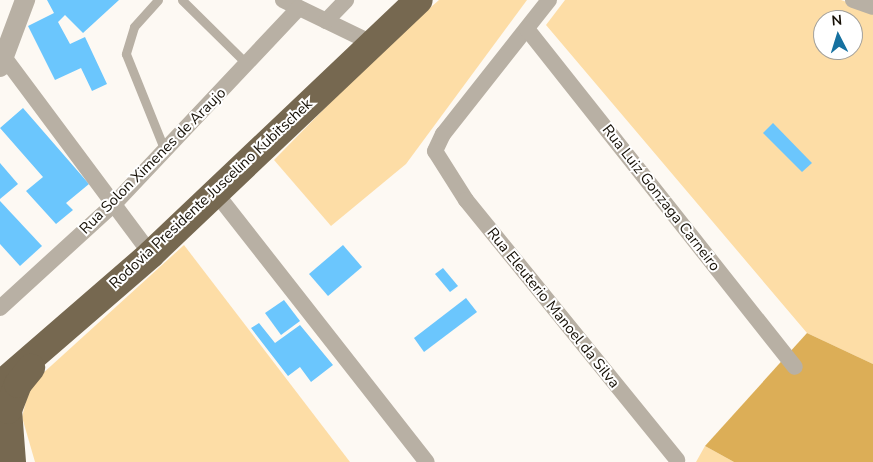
<!DOCTYPE html>
<style>
body{margin:0}
#map{position:relative;width:873px;height:462px;overflow:hidden;background:#fdf9f3;font-family:"Nunito Sans",sans-serif}
div>[style]{position:absolute}
.green>*{inset:0;background:#fddda6}
.forest>*{inset:0;background:#dcae57}
.building>*{inset:0;background:#6bc6fd}
.service>*{height:9px;margin:-4.5px;padding:0 4.5px;transform-origin:4.5px;border-radius:4.5px;background:#b8b0a4}
.minor>*{height:16px;margin:-8px;padding:0 8px;transform-origin:8px;border-radius:8px;background:#b8b0a4}
.tertiary>*{height:20px;margin:-10px;padding:0 10px;transform-origin:10px;border-radius:10px;background:#b8b0a4}
.trunk>*{height:28px;margin:-14px;padding:0 14px;transform-origin:14px;border-radius:14px;background:#766850}
span{translate:-50% -50%;white-space:nowrap;text-align:center;line-height:1.15;-webkit-text-stroke:4px #fff;paint-order:stroke}
.street-label{font-size:15px;color:#150f05}
.north{position:absolute;left:813px;top:10px;width:50px;height:50px;box-sizing:border-box;background:#fff;border:1px solid #a19f9b;border-radius:50%;rotate:355deg;font-size:14px;font-weight:700;line-height:20px;text-align:center;color:#150f05}
.north::after{content:'';display:block;margin:auto;width:18px;height:22px;background:#1671a0;clip-path:polygon(50% 0,100% 100%,50% 72%,0 100%)}
</style>
<div id="map">
<div class="green">
<div style="clip-path:polygon(439px 0,527px 0,406px 164px,331px 226px,274px 160px,381px 51px)"></div>
<div style="clip-path:polygon(evenodd,565px 0,841px 0,873px 11px,873px 364px,807px 333px,546px 25px,565px 0,823px 20px,853px 20px,853px 50px,823px 50px,823px 20px)"></div>
<div style="clip-path:polygon(184px 245px,350px 462px,35px 462px,22px 417px,28px 393px,41px 375px)"></div>
<div style="clip-path:polygon(705px 446px,734px 462px,696px 462px)"></div>
</div>
<div class="forest">
<div style="clip-path:polygon(807px 333px,873px 364px,873px 462px,734px 462px,705px 446px)"></div>
</div>
<div class="building">
<div style="clip-path:polygon(47px 0,119px 0,83px 33px,65px 15px,58px 22px,70px 44px,85px 37px,107px 84px,92px 91px,81px 68px,55px 80px,28px 26px,54px 13px)"></div>
<div style="clip-path:polygon(23px 108px,89px 184px,66px 203px,73px 210px,56px 224px,26px 191px,43px 177px,0 128px)"></div>
<div style="clip-path:polygon(773px 123px,812px 163px,802px 172px,763px 133px)"></div>
<div style="clip-path:polygon(0 163px,18px 184px,0 199px)"></div>
<div style="clip-path:polygon(0 201px,42px 246px,20px 266px,0 244px)"></div>
<div style="clip-path:polygon(343px 245px,362px 267px,328px 296px,309px 274px)"></div>
<div style="clip-path:polygon(443px 268px,458px 286px,450px 292px,435px 274px)"></div>
<div style="clip-path:polygon(466px 298px,477px 312px,424px 352px,414px 338px)"></div>
<div style="clip-path:polygon(284px 300px,300px 321px,281px 335px,265px 313px)"></div>
<div style="clip-path:polygon(259px 323px,275px 343px,300px 325px,333px 365px,311px 382px,300px 367px,288px 376px,251px 328px)"></div>
</div>
<div class="service">
<div style="left:158px;top:0;width:36px;rotate:132deg"></div>
<div style="left:134px;top:27px;width:28px;rotate:107deg"></div>
<div style="left:126px;top:54px;width:105px;rotate:68.1deg"></div>
<div style="left:182px;top:0;width:91px;rotate:44.6deg"></div>
</div>
<div class="minor">
<div style="left:283px;top:0;width:101px;rotate:25.8deg"></div>
<div style="left:549px;top:0;width:171px;rotate:128.3deg"></div>
<div style="left:443px;top:134px;width:19px;rotate:115deg"></div>
<div style="left:435px;top:151px;width:58px;rotate:57.7deg"></div>
<div style="left:466px;top:200px;width:335px;rotate:50.9deg"></div>
<div style="left:853px;top:0;width:21px;rotate:19deg"></div>
<div style="left:326px;top:21px;width:29px;rotate:-46deg"></div>
<div style="left:527px;top:29px;width:431px;rotate:51.6deg"></div>
<div style="left:4px;top:57px;width:246px;rotate:53.3deg"></div>
<div style="left:215px;top:192px;width:343px;rotate:51.9deg"></div>
<div style="left:0;top:308px;width:156px;rotate:-42.4deg"></div>
<div style="left:115px;top:203px;width:268px;rotate:-46.7deg"></div>
</div>
<div class="tertiary">
<div style="left:0;top:67px;width:72px;rotate:-69.5deg"></div>
</div>
<div class="trunk">
<div style="left:0;top:385px;width:200px;rotate:-40.9deg"></div>
<div style="left:151px;top:254px;width:369px;rotate:-43.5deg"></div>
<div style="left:12px;top:462px;width:52px;rotate:-94.4deg"></div>
<div style="left:8px;top:410px;width:28px;rotate:-69deg"></div>
<div style="left:18px;top:384px;width:21px;rotate:-51deg"></div>
</div>
<div class="street-label">
<span style="left:153px;top:161px;rotate:-45deg">Rua Solon Ximenes de Araujo</span>
<span style="left:211px;top:194px;rotate:-43deg">Rodovia Presidente Juscelino Kubitschek</span>
<span style="left:661px;top:198px;rotate:52deg">Rua Luiz Gonzaga Carneiro</span>
<span style="left:553px;top:308px;rotate:51deg">Rua Eleuterio Manoel da Silva</span>
</div>
<div class="north">N</div>
</div>
